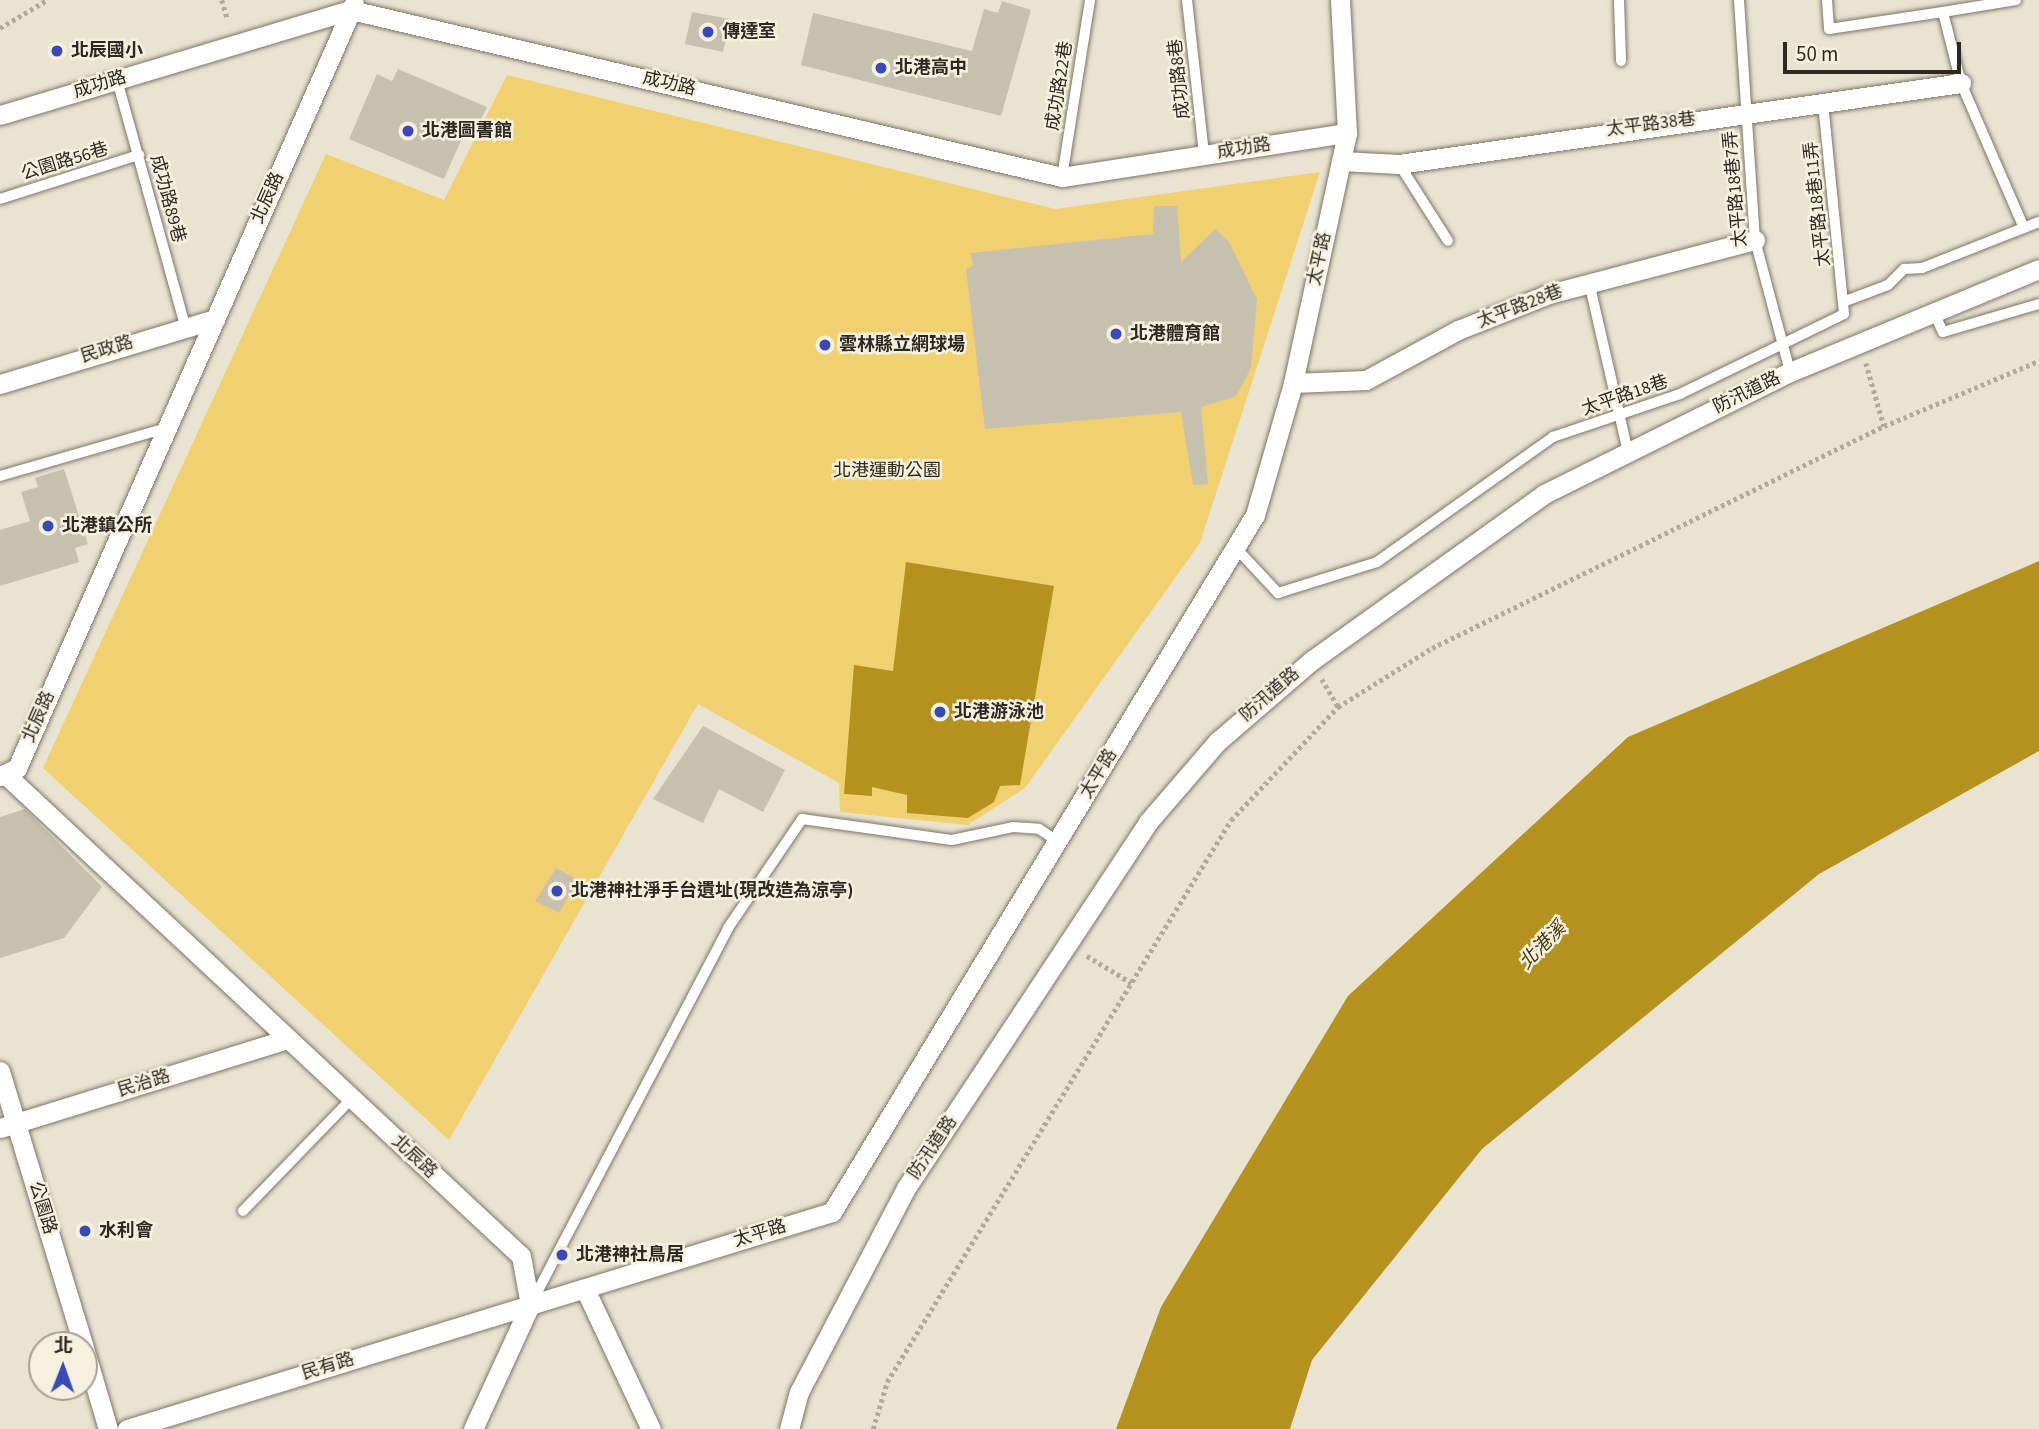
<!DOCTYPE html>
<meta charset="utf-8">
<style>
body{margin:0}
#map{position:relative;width:2039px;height:1429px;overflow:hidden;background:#e9e3d1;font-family:"Source Sans 3","Noto Sans TC",sans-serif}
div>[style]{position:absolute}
.green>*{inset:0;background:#f1d070}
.water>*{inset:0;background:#b4921d}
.building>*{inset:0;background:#c6c0af}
.path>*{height:4.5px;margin-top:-2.25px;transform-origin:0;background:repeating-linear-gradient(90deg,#afaa9b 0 3.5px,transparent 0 7px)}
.roads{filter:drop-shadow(0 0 2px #7c7667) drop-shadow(0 0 2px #7c7667)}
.service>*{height:10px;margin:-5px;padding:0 5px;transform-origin:5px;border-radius:5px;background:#fff}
.minor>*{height:19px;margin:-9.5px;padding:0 9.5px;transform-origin:9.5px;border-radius:9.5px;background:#fff}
.dots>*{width:19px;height:19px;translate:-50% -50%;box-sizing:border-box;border:4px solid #f6f0de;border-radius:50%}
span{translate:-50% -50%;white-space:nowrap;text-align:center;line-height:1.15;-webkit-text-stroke:5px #f6f0de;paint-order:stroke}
.poi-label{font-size:18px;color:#2b2922;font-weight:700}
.left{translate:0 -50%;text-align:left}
.street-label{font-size:18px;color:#2b2922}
.park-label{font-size:18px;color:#2f2917}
.water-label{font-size:19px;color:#47390b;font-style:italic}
.north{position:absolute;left:28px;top:1331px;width:70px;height:70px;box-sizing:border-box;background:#f6f0de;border:2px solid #a5a093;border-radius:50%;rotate:1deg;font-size:19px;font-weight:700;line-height:28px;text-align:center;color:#2b2922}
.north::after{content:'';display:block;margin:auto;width:24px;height:32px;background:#3749bb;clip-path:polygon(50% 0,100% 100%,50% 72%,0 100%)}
.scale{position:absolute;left:1783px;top:42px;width:178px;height:32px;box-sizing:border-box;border:4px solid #2b2922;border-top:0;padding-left:9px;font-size:21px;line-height:24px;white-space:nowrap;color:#2b2922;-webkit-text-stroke:5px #f6f0de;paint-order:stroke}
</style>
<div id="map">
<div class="green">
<div style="clip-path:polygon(507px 75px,1055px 209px,1320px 172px,1200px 543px,1025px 788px,968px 825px,840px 812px,839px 783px,698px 704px,449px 1140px,43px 768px,326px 154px,444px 200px)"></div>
</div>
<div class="water">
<div style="clip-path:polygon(2039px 561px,2039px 751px,1819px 874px,1482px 1149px,1312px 1360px,1290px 1429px,1116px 1429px,1161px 1307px,1348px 996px,1628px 737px)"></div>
<div style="clip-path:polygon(906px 562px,1054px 586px,1020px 785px,1000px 786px,994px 802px,968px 818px,907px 813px,907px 795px,872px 787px,872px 796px,844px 794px,854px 665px,893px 671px)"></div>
</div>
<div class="building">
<div style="clip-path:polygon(1002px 1px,1031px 10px,1001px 116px,801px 65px,813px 13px,972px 51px,984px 9px,998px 13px)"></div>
<div style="clip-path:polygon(692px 12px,730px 19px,723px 52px,685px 44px)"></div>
<div style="clip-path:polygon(398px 69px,487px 107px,479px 124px,470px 120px,444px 179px,349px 139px,377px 74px,392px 81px)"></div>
<div style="clip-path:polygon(1154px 206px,1177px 206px,1181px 262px,1215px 229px,1229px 242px,1257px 299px,1251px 368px,1236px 396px,1201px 407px,1208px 484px,1193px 485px,1181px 412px,985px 429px,966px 269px,973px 266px,971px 253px,1153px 234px)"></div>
<div style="clip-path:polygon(64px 469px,88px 544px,75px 548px,79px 562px,0 586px,0 530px,30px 521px,21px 492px,38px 487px,35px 478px)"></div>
<div style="clip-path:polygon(703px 726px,785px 770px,763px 812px,719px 789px,703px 823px,653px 799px)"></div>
<div style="clip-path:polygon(25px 809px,102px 887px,64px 938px,0 958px,0 817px)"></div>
<div style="clip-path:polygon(556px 868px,578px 880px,559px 913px,535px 901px)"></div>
</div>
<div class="path">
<div style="left:222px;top:0;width:18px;rotate:74deg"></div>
<div style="left:0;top:28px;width:55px;rotate:-30.8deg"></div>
<div style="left:1866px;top:363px;width:66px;rotate:74.1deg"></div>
<div style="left:1322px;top:679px;width:32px;rotate:60deg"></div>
<div style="left:1087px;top:956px;width:52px;rotate:31deg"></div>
<div style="left:873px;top:1429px;width:49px;rotate:-73.4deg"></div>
<div style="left:887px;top:1382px;width:659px;rotate:-58.53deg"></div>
<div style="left:1231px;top:820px;width:156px;rotate:-46.6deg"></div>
<div style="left:1338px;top:707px;width:111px;rotate:-32.1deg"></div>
<div style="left:1432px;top:648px;width:504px;rotate:-26.16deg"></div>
<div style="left:1884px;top:426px;width:168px;rotate:-22.8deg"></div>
</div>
<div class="roads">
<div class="service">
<div style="left:1187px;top:0;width:156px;rotate:83.7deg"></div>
<div style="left:1619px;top:0;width:61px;rotate:88.1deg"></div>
<div style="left:1739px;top:0;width:241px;rotate:86.2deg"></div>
<div style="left:1755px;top:240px;width:137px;rotate:75.1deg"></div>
<div style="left:1827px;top:0;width:29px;rotate:86deg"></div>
<div style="left:1829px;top:29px;width:115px;rotate:-8.5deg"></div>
<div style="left:1943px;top:12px;width:73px;rotate:75.8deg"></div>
<div style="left:1961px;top:83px;width:158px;rotate:66.5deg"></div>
<div style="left:1943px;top:12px;width:74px;rotate:-9.3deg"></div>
<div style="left:117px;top:80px;width:255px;rotate:74.5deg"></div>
<div style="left:1823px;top:103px;width:200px;rotate:84.3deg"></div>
<div style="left:1399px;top:164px;width:91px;rotate:57.5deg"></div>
<div style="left:1062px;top:177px;width:179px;rotate:-81deg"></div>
<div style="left:0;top:199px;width:146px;rotate:-17.6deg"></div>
<div style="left:1589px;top:282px;width:174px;rotate:77.1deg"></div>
<div style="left:1933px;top:310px;width:24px;rotate:66deg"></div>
<div style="left:1943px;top:332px;width:100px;rotate:-16.3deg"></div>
<div style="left:0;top:476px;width:173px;rotate:-16.1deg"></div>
<div style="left:1236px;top:548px;width:62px;rotate:47deg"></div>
<div style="left:1278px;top:593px;width:104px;rotate:-17.4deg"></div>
<div style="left:1377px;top:562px;width:216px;rotate:-35.4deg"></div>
<div style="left:1553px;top:437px;width:134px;rotate:-18.7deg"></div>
<div style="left:1680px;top:394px;width:182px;rotate:-26deg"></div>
<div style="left:1844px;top:314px;width:12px;rotate:-95deg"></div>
<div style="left:1843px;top:302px;width:48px;rotate:-20.7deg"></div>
<div style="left:1888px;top:285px;width:23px;rotate:-45deg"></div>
<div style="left:1904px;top:269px;width:18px;rotate:-3deg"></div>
<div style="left:1922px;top:268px;width:126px;rotate:-21.5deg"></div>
<div style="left:243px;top:1211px;width:157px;rotate:-46deg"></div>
<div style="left:532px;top:1302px;width:422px;rotate:-62.3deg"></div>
<div style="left:728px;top:928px;width:132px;rotate:-55.8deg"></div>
<div style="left:802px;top:819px;width:151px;rotate:8deg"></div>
<div style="left:952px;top:840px;width:62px;rotate:-12deg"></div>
<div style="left:1013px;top:827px;width:26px;rotate:4deg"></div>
<div style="left:1039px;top:829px;width:24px;rotate:33deg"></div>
</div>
<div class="minor">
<div style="left:0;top:115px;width:366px;rotate:-16.7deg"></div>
<div style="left:351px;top:10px;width:730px;rotate:13.22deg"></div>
<div style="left:1062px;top:177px;width:288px;rotate:-8.8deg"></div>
<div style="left:1341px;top:161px;width:58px;rotate:3deg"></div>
<div style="left:1399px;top:164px;width:568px;rotate:-8.2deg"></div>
<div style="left:1293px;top:383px;width:73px;rotate:-2.4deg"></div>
<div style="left:1366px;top:380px;width:105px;rotate:-28.5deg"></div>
<div style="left:1458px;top:330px;width:98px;rotate:-21.6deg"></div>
<div style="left:1549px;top:294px;width:213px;rotate:-14.7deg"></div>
<div style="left:0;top:384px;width:225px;rotate:-16.8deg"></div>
<div style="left:5px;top:774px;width:706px;rotate:43.05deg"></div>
<div style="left:521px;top:1256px;width:50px;rotate:79.6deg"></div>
<div style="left:0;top:776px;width:19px;rotate:-25deg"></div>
<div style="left:17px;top:768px;width:835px;rotate:-66.2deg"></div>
<div style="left:0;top:1071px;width:286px;rotate:73.1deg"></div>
<div style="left:0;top:1128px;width:301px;rotate:-17.2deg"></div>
<div style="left:585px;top:1289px;width:155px;rotate:64.8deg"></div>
<div style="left:84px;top:1348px;width:84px;rotate:73.5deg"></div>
<div style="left:127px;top:1429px;width:738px;rotate:-17.11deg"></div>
<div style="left:832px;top:1212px;width:815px;rotate:-58.75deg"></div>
<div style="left:1255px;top:515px;width:137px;rotate:-73.9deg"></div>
<div style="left:1293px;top:383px;width:256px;rotate:-77.8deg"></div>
<div style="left:1347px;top:133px;width:133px;rotate:-93deg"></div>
<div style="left:473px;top:1429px;width:136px;rotate:-65.3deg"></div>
<div style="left:789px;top:1429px;width:38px;rotate:-75deg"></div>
<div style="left:799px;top:1392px;width:230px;rotate:-62.3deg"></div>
<div style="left:906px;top:1188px;width:439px;rotate:-56.5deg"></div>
<div style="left:1148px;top:822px;width:107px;rotate:-49.2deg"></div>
<div style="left:1218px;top:741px;width:123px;rotate:-40.7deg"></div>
<div style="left:1311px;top:661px;width:287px;rotate:-35.6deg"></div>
<div style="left:1544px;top:494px;width:275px;rotate:-26.4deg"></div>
<div style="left:1790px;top:372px;width:269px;rotate:-22.5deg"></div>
</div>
</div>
<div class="dots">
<div style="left:708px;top:32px;background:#3749bb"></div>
<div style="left:57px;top:51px;background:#3749bb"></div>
<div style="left:881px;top:68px;background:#3749bb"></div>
<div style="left:408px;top:131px;background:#3749bb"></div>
<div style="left:1116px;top:334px;background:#3749bb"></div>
<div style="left:825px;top:345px;background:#3749bb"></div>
<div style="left:48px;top:526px;background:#3749bb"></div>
<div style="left:940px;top:712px;background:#3749bb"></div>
<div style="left:557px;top:891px;background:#3749bb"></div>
<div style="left:85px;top:1231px;background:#3749bb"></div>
<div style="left:562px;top:1255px;background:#3749bb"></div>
</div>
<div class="poi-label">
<span class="left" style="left:722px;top:32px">傳達室</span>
<span class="left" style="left:71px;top:51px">北辰國小</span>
<span class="left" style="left:895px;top:68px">北港高中</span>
<span class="left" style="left:422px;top:131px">北港圖書館</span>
<span class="left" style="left:1130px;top:334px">北港體育館</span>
<span class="left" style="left:839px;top:345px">雲林縣立網球場</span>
<span class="left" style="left:62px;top:526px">北港鎮公所</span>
<span class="left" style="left:954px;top:712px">北港游泳池</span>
<span class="left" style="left:571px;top:891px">北港神社淨手台遺址(現改造為涼亭)</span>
<span class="left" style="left:99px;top:1231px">水利會</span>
<span class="left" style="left:576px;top:1255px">北港神社鳥居</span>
</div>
<div class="street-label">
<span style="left:1180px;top:79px;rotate:-96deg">成功路8巷</span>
<span style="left:669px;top:84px;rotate:13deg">成功路</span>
<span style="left:100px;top:85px;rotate:-17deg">成功路</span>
<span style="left:1060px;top:86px;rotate:-81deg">成功路22巷</span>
<span style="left:1651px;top:125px;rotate:-7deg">太平路38巷</span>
<span style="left:1244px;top:149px;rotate:-9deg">成功路</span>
<span style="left:65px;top:162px;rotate:-17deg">公園路56巷</span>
<span style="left:1736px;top:189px;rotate:-95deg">太平路18巷7弄</span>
<span style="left:268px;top:198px;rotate:-66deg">北辰路</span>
<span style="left:167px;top:199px;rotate:75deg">成功路89巷</span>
<span style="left:1818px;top:204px;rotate:-96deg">太平路18巷11弄</span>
<span style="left:1320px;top:259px;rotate:-78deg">太平路</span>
<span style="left:1520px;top:307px;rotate:-21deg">太平路28巷</span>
<span style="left:107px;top:350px;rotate:-17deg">民政路</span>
<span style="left:1747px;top:393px;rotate:-26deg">防汛道路</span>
<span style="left:1625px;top:396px;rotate:-19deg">太平路18巷</span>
<span style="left:1270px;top:695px;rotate:-41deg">防汛道路</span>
<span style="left:39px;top:717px;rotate:-66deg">北辰路</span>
<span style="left:1099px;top:774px;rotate:-59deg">太平路</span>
<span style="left:144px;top:1084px;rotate:-17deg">民治路</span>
<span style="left:933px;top:1148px;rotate:-56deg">防汛道路</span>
<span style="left:414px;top:1157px;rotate:43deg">北辰路</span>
<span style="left:42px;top:1208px;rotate:73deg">公園路</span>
<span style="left:760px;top:1234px;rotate:-17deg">太平路</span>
<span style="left:328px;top:1367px;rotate:-17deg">民有路</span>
</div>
<div class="park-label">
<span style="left:887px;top:471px">北港運動公園</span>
</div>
<div class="water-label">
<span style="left:1543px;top:946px;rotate:-46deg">北港溪</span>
</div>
<div class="north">北</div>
<div class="scale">50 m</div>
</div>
